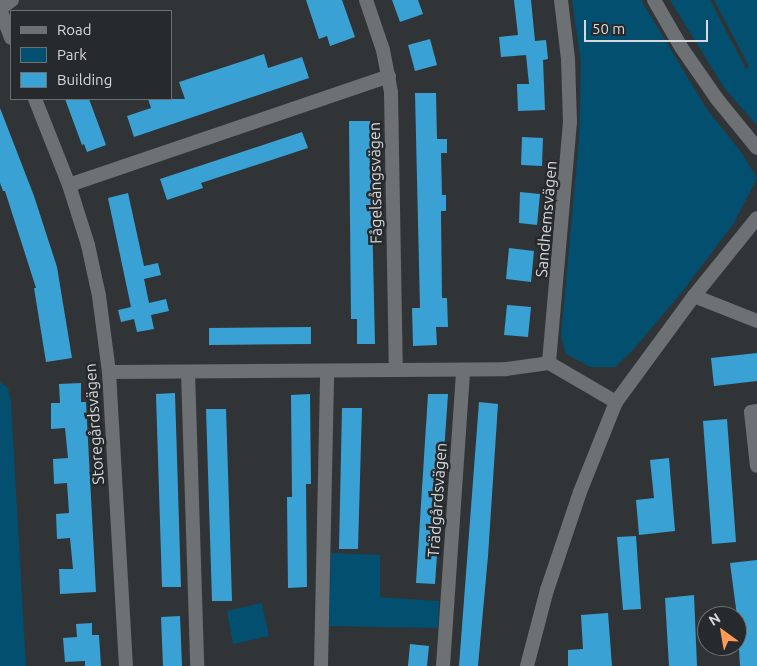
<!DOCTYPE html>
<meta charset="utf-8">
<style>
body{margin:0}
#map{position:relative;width:757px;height:666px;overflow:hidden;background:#313436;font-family:Ubuntu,sans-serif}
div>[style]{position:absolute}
.green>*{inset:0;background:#024f6f}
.building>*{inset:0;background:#3aa1d5}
.street>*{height:14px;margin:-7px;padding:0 7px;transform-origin:7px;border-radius:7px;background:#6d7173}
span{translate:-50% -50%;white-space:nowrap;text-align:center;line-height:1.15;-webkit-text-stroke:5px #272a2c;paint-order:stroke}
.street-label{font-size:16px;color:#d7d9db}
.legend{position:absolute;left:10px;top:10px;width:162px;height:90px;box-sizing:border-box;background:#272a2c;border:1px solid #6d7072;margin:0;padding:6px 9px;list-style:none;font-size:15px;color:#d7d9db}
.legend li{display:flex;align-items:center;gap:10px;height:25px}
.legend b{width:25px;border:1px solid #6d7072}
.north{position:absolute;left:697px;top:606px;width:50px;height:50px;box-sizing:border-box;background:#272a2c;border:1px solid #6d7072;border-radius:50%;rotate:328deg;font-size:14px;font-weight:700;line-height:20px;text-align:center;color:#d7d9db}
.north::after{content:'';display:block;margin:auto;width:18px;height:22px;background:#fd9c56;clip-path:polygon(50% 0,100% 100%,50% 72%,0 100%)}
.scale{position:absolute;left:584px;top:20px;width:124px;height:22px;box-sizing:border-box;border:2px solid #d7d9db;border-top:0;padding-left:6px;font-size:15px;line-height:18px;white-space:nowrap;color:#d7d9db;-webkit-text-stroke:4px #272a2c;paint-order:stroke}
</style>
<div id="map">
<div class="green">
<div style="clip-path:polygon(572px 0,641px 0,706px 108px,741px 152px,757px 178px,734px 223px,682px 292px,634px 349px,615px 367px,590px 367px,566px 354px,561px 336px,579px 140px,581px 62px)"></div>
<div style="clip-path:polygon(670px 0,710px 0,746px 69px,749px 66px,714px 0,757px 0,757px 125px,725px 89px)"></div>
<div style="clip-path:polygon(0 382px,8px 388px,11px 402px,26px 666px,0 666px)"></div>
<div style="clip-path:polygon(331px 553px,380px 555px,380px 597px,439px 601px,438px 628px,329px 626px)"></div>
<div style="clip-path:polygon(262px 603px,269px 636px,233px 644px,227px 611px)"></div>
</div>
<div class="building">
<div style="clip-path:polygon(306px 0,342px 0,355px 37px,330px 46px,327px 36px,319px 39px)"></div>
<div style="clip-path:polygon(392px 0,418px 0,423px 14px,400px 22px)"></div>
<div style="clip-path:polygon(514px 0,531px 0,535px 41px,546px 40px,548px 59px,543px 60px,545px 110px,518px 111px,517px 84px,529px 84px,526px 55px,501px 57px,499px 37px,518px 35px)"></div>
<div style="clip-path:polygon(430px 39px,437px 65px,415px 71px,408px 45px)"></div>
<div style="clip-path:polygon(264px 54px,268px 68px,302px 57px,309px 78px,134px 137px,127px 116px,151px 108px,148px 99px,185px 99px,179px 82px)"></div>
<div style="clip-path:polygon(415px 93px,436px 93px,437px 139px,447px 139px,447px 153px,441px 153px,442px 195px,446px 195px,446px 211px,441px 211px,442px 298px,447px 298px,448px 327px,436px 327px,437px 345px,413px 346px,412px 308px,420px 308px)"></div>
<div style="clip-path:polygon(65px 99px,89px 99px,106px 145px,87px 152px,84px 144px,82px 145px)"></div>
<div style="clip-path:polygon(0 108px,34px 196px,57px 267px,72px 358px,46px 362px,34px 288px,36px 288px,5px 191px,3px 191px,0 183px)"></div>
<div style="clip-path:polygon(349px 121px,370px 121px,375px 344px,357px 344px,357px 319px,351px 319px)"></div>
<div style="clip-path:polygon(302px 132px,308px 148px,201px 183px,203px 188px,167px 200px,160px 179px)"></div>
<div style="clip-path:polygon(522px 137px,543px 138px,542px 166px,521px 165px)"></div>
<div style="clip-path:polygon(520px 192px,540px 194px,537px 225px,519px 223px)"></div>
<div style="clip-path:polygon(128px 193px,144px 266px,158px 263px,161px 275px,144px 279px,149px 303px,166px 299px,169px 311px,151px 315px,154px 329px,137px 332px,134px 319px,121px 322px,118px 310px,131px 307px,108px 198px)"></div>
<div style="clip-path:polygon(509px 248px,534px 251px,531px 282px,506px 279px)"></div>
<div style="clip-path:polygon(507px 305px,531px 307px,528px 337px,504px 335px)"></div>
<div style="clip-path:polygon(311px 327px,311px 344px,209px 345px,209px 328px)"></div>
<div style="clip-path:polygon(757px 353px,757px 381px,714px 386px,711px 358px)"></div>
<div style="clip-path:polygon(81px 383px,81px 402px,86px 402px,96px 592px,60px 594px,59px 569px,73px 569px,70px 538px,57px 539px,56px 514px,69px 513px,67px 483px,54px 484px,53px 459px,68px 458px,65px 428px,51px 429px,51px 403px,60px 403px,59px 384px)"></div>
<div style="clip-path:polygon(175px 393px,181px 587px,162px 587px,156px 394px)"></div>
<div style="clip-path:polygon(310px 394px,311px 484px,306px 484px,307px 587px,288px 588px,287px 497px,292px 497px,291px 395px)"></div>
<div style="clip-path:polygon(428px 394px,448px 394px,435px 584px,416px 583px)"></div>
<div style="clip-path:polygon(479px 402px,498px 404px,488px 556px,478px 666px,459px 666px)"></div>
<div style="clip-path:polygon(342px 408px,362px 408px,358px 549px,339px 549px)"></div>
<div style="clip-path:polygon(206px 409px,226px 409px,232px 601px,212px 601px)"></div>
<div style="clip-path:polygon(727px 419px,736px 542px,712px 544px,703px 421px)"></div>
<div style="clip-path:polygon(669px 458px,675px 531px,639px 535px,636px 500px,654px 498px,650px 460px)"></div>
<div style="clip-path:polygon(636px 536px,641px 609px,623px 610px,617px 537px)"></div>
<div style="clip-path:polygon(757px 560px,757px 666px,740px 666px,737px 616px,730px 563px)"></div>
<div style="clip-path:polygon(694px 595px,697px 666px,669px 666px,665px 598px)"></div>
<div style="clip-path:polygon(608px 613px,612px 666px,568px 666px,568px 650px,583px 649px,581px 615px)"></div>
<div style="clip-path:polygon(180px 616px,182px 666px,163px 666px,161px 617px)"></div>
<div style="clip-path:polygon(92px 623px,92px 635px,99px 635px,101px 666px,85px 666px,85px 661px,65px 662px,63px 638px,77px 637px,76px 624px)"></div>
<div style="clip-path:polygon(410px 644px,429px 646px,427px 666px,408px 666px)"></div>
</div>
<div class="street">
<div style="left:366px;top:0;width:53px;rotate:71.2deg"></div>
<div style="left:383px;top:50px;width:43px;rotate:79.2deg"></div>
<div style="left:391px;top:92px;width:277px;rotate:89deg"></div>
<div style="left:561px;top:0;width:59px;rotate:83.2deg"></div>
<div style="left:568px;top:59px;width:63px;rotate:88.2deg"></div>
<div style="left:570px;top:122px;width:242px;rotate:95deg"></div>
<div style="left:549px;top:363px;width:78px;rotate:30.2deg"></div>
<div style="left:654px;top:0;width:54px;rotate:60.1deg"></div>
<div style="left:681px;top:47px;width:63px;rotate:55.3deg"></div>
<div style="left:717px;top:99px;width:63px;rotate:50.8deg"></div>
<div style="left:0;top:9px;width:31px;rotate:69deg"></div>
<div style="left:0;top:9px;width:15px;rotate:-37deg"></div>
<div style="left:35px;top:99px;width:92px;rotate:68.4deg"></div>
<div style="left:69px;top:185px;width:63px;rotate:72.4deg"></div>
<div style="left:88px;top:245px;width:52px;rotate:77.8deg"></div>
<div style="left:99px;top:296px;width:77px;rotate:82.5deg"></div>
<div style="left:109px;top:372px;width:294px;rotate:86.7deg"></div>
<div style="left:69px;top:185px;width:338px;rotate:-18.8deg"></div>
<div style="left:694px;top:296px;width:68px;rotate:21.6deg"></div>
<div style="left:109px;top:372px;width:397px;rotate:-0.4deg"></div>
<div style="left:506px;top:369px;width:43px;rotate:-7.9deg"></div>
<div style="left:188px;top:372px;width:294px;rotate:88.2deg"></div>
<div style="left:757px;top:411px;width:6px;rotate:171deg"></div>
<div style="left:751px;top:412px;width:54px;rotate:83.7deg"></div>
<div style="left:321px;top:666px;width:295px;rotate:-88.8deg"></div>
<div style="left:443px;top:666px;width:297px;rotate:-86.1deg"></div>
<div style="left:527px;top:666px;width:79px;rotate:-75.3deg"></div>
<div style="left:547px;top:590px;width:103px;rotate:-71.4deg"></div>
<div style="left:580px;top:492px;width:97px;rotate:-68.2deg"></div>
<div style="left:616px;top:402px;width:132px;rotate:-53.7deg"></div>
<div style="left:694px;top:296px;width:100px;rotate:-51.1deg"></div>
</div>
<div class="street-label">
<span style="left:375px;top:183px;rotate:-91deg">Fågelsångsvägen</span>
<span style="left:546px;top:219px;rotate:-85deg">Sandhemsvägen</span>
<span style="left:94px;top:424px;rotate:-94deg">Storegårdsvägen</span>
<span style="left:437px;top:500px;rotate:-86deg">Trädgårdsvägen</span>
</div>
<ul class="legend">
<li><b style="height:6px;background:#6d7173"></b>Road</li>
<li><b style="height:14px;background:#024f6f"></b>Park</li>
<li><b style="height:14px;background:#3aa1d5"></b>Building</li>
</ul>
<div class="north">N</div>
<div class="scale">50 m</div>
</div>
